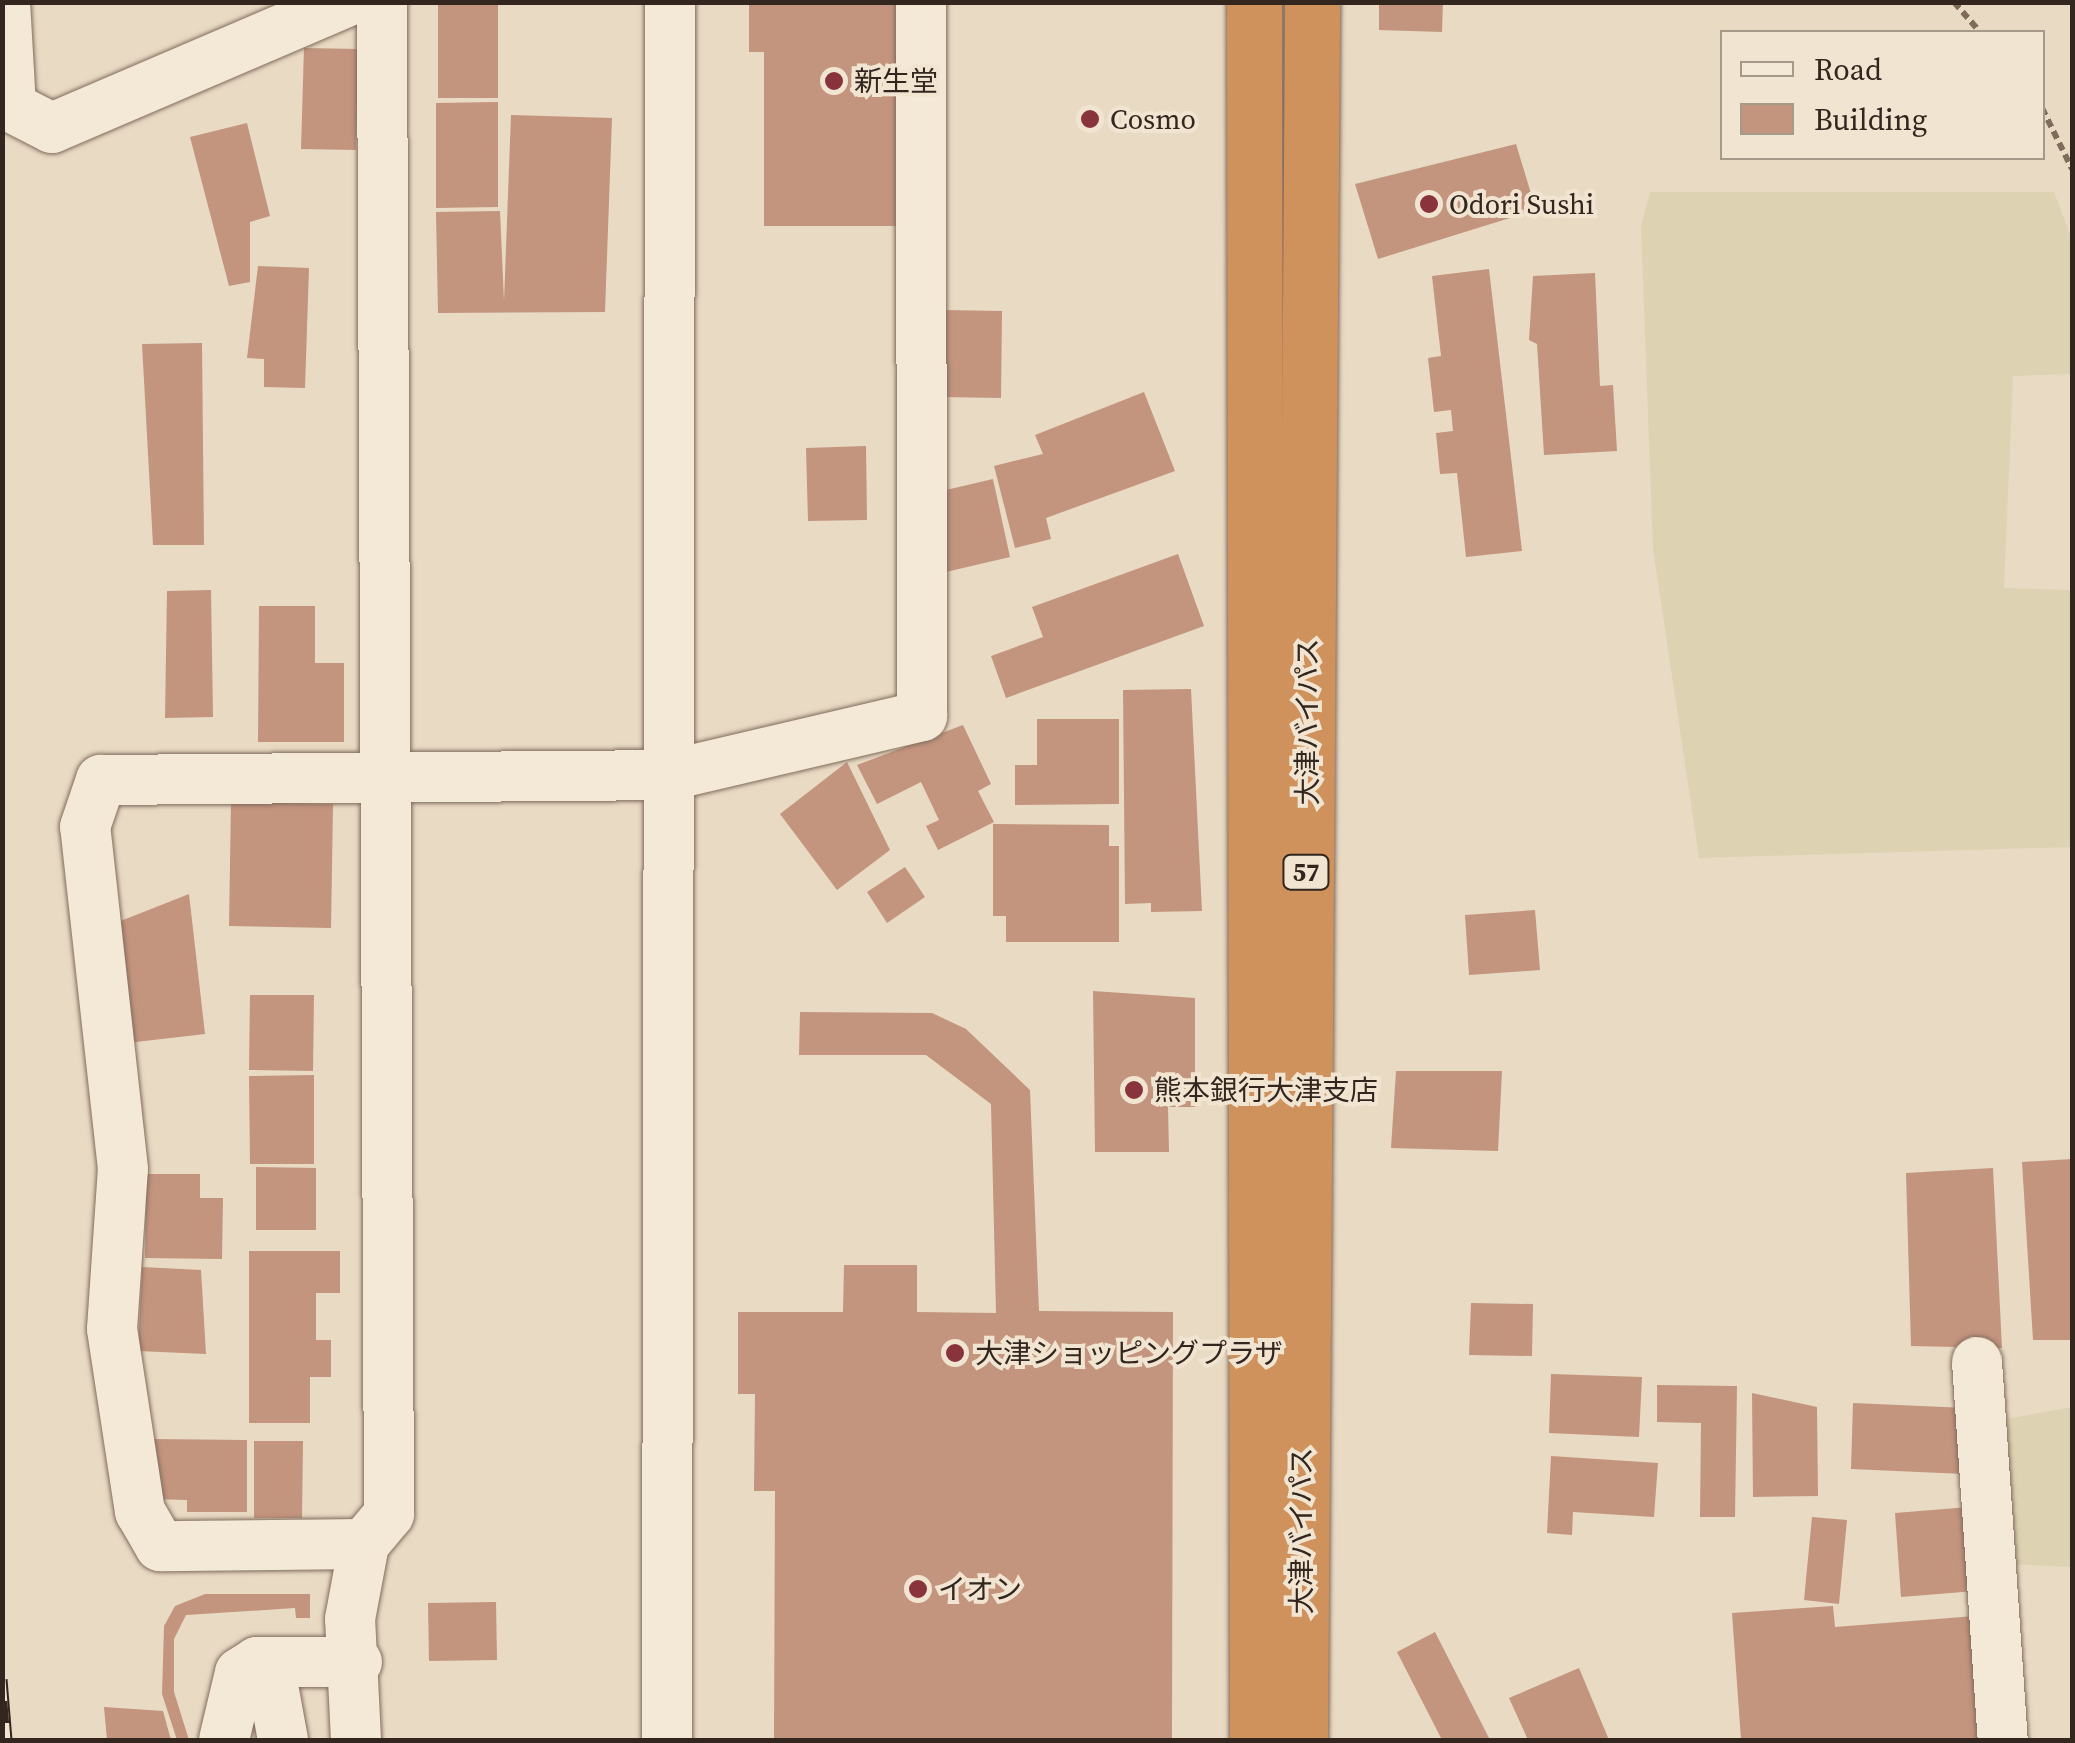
<!DOCTYPE html>
<meta charset="utf-8">
<style>
body{margin:0}
#map{position:relative;width:2075px;height:1743px;overflow:hidden;background:#e9dac4;font-family:"Source Serif 4","Noto Sans JP",serif}
div>[style]{position:absolute}
.farmland>*{inset:0;background:#ddd2b2}
.building>*{inset:0;background:#c3947e}
.path>*{height:6px;margin-top:-3px;transform-origin:0;background:repeating-linear-gradient(90deg,#816c5c 0 8px,transparent 0 13px)}
.roads{filter:drop-shadow(0 0 2px #816c5c) drop-shadow(0 0 2px #816c5c)}
.minor>*{height:50px;margin:-25px;padding:0 25px;transform-origin:25px;border-radius:25px;background:#f4e8d6}
.highway>*{height:55px;margin:-27.5px;padding:0 27.5px;transform-origin:27.5px;border-radius:27.5px;background:#cf925d}
.rail>*{height:11px;margin-top:-5.5px;transform-origin:0;background:repeating-linear-gradient(90deg,#f1e5d2 0 22px,#33261f 0 44px);box-sizing:border-box;border-block:2px solid #33261f}
.dots>*{width:28px;height:28px;translate:-50% -50%;box-sizing:border-box;border:5px solid #f1e5d2;border-radius:50%}
span{translate:-50% -50%;white-space:nowrap;text-align:center;line-height:1.15;-webkit-text-stroke:8px #f1e5d2;paint-order:stroke}
.shield-label span{padding:2px 8px;background:#f1e5d2;border:2px solid;border-radius:8px;-webkit-text-stroke-width:0}
.shield-label{font-size:25px;color:#33261f;font-weight:700}
.poi-label{font-size:28px;color:#33261f}
.left{translate:0 -50%;text-align:left}
.street-label{font-size:28px;color:#33261f}
.frame{position:absolute;inset:0;border:5px solid #33261f;pointer-events:none}
.legend{position:absolute;left:1720px;top:30px;width:325px;height:130px;box-sizing:border-box;background:#f1e5d2;border:2px solid #a5998a;margin:0;padding:12px 18px;list-style:none;font-size:30px;color:#33261f}
.legend li{display:flex;align-items:center;gap:20px;height:50px}
.legend b{width:50px;border:2px solid #a5998a}
</style>
<div id="map">
<div class="farmland">
<div style="clip-path:polygon(1650px 192px,2054px 192px,2072px 240px,2072px 374px,2013px 376px,2004px 588px,2072px 590px,2072px 847px,1699px 858px,1653px 548px,1641px 227px)"></div>
<div style="clip-path:polygon(2072px 1407px,2072px 1567px,2002px 1564px,1996px 1421px)"></div>
</div>
<div class="building">
<div style="clip-path:polygon(438px 2px,498px 2px,498px 98px,438px 98px)"></div>
<div style="clip-path:polygon(904px 2px,905px 226px,764px 226px,764px 52px,749px 52px,749px 4px)"></div>
<div style="clip-path:polygon(1379px 2px,1443px 2px,1442px 32px,1379px 30px)"></div>
<div style="clip-path:polygon(304px 48px,358px 49px,356px 150px,301px 149px)"></div>
<div style="clip-path:polygon(498px 102px,498px 207px,436px 208px,436px 103px)"></div>
<div style="clip-path:polygon(511px 115px,612px 118px,605px 312px,438px 313px,436px 212px,500px 211px,504px 301px)"></div>
<div style="clip-path:polygon(247px 123px,270px 216px,250px 222px,250px 282px,229px 286px,190px 137px)"></div>
<div style="clip-path:polygon(1516px 144px,1536px 210px,1378px 259px,1355px 184px)"></div>
<div style="clip-path:polygon(258px 266px,309px 268px,305px 388px,264px 387px,264px 359px,247px 358px)"></div>
<div style="clip-path:polygon(1489px 269px,1522px 551px,1466px 557px,1457px 473px,1440px 474px,1436px 433px,1453px 431px,1451px 410px,1434px 412px,1428px 358px,1441px 356px,1432px 276px)"></div>
<div style="clip-path:polygon(1595px 273px,1600px 386px,1613px 385px,1617px 451px,1544px 455px,1537px 344px,1529px 340px,1533px 276px)"></div>
<div style="clip-path:polygon(942px 310px,1002px 311px,1001px 398px,941px 397px)"></div>
<div style="clip-path:polygon(202px 343px,204px 545px,153px 545px,142px 344px)"></div>
<div style="clip-path:polygon(1144px 392px,1175px 471px,1046px 518px,1051px 539px,1015px 548px,994px 466px,1043px 454px,1035px 435px)"></div>
<div style="clip-path:polygon(866px 446px,867px 520px,808px 521px,806px 448px)"></div>
<div style="clip-path:polygon(993px 479px,1010px 557px,946px 572px,946px 490px)"></div>
<div style="clip-path:polygon(1178px 554px,1204px 626px,1006px 698px,991px 656px,1043px 637px,1032px 607px)"></div>
<div style="clip-path:polygon(211px 590px,213px 717px,165px 718px,167px 591px)"></div>
<div style="clip-path:polygon(259px 606px,315px 606px,315px 663px,344px 663px,344px 742px,258px 742px)"></div>
<div style="clip-path:polygon(1191px 689px,1202px 911px,1151px 912px,1151px 903px,1125px 904px,1123px 690px)"></div>
<div style="clip-path:polygon(1037px 719px,1119px 719px,1119px 804px,1015px 805px,1015px 765px,1037px 765px)"></div>
<div style="clip-path:polygon(963px 725px,991px 784px,978px 791px,994px 822px,938px 850px,926px 826px,939px 820px,921px 782px,877px 804px,857px 765px)"></div>
<div style="clip-path:polygon(847px 762px,890px 850px,837px 890px,780px 814px)"></div>
<div style="clip-path:polygon(231px 802px,333px 804px,331px 928px,229px 926px)"></div>
<div style="clip-path:polygon(993px 824px,1109px 825px,1109px 846px,1119px 846px,1119px 942px,1006px 942px,1006px 916px,993px 916px)"></div>
<div style="clip-path:polygon(905px 867px,925px 897px,887px 923px,867px 892px)"></div>
<div style="clip-path:polygon(189px 894px,205px 1034px,127px 1043px,113px 924px)"></div>
<div style="clip-path:polygon(1535px 910px,1540px 970px,1469px 975px,1465px 915px)"></div>
<div style="clip-path:polygon(1093px 991px,1195px 998px,1195px 1107px,1168px 1107px,1169px 1152px,1095px 1152px)"></div>
<div style="clip-path:polygon(250px 995px,314px 995px,313px 1071px,249px 1070px)"></div>
<div style="clip-path:polygon(800px 1012px,932px 1013px,966px 1029px,1030px 1090px,1039px 1311px,1173px 1312px,1172px 1740px,774px 1740px,775px 1491px,754px 1491px,755px 1394px,738px 1394px,738px 1312px,843px 1312px,844px 1265px,917px 1265px,917px 1312px,996px 1313px,991px 1104px,926px 1055px,799px 1055px)"></div>
<div style="clip-path:polygon(1396px 1071px,1502px 1071px,1498px 1151px,1391px 1148px)"></div>
<div style="clip-path:polygon(314px 1075px,314px 1164px,250px 1164px,249px 1076px)"></div>
<div style="clip-path:polygon(2072px 1159px,2072px 1340px,2033px 1340px,2022px 1162px)"></div>
<div style="clip-path:polygon(256px 1167px,316px 1168px,316px 1230px,256px 1230px)"></div>
<div style="clip-path:polygon(1993px 1168px,2002px 1348px,1911px 1346px,1906px 1173px)"></div>
<div style="clip-path:polygon(146px 1174px,200px 1174px,200px 1198px,223px 1198px,222px 1259px,145px 1258px)"></div>
<div style="clip-path:polygon(249px 1251px,340px 1251px,340px 1293px,316px 1293px,316px 1340px,331px 1340px,331px 1377px,310px 1377px,310px 1423px,249px 1423px)"></div>
<div style="clip-path:polygon(142px 1267px,201px 1270px,206px 1354px,138px 1351px)"></div>
<div style="clip-path:polygon(1471px 1303px,1533px 1304px,1532px 1356px,1469px 1355px)"></div>
<div style="clip-path:polygon(1551px 1374px,1642px 1377px,1639px 1437px,1549px 1433px)"></div>
<div style="clip-path:polygon(1657px 1385px,1737px 1386px,1735px 1517px,1700px 1517px,1701px 1423px,1657px 1422px)"></div>
<div style="clip-path:polygon(1752px 1393px,1817px 1407px,1818px 1496px,1753px 1497px)"></div>
<div style="clip-path:polygon(1853px 1403px,1966px 1408px,1964px 1474px,1851px 1469px)"></div>
<div style="clip-path:polygon(153px 1439px,247px 1440px,247px 1512px,187px 1512px,187px 1500px,152px 1499px)"></div>
<div style="clip-path:polygon(254px 1441px,303px 1441px,302px 1518px,254px 1518px)"></div>
<div style="clip-path:polygon(1551px 1456px,1658px 1463px,1654px 1517px,1573px 1512px,1572px 1535px,1547px 1533px)"></div>
<div style="clip-path:polygon(1969px 1507px,1975px 1591px,1901px 1597px,1895px 1513px)"></div>
<div style="clip-path:polygon(1812px 1517px,1847px 1520px,1839px 1604px,1804px 1600px)"></div>
<div style="clip-path:polygon(205px 1594px,310px 1594px,310px 1618px,296px 1618px,295px 1608px,186px 1615px,174px 1639px,174px 1692px,189px 1740px,177px 1740px,162px 1694px,164px 1626px,175px 1606px)"></div>
<div style="clip-path:polygon(496px 1602px,497px 1660px,429px 1661px,428px 1603px)"></div>
<div style="clip-path:polygon(1833px 1606px,1835px 1627px,1975px 1616px,1985px 1740px,1741px 1740px,1732px 1613px)"></div>
<div style="clip-path:polygon(1435px 1632px,1490px 1740px,1442px 1740px,1397px 1652px)"></div>
<div style="clip-path:polygon(1579px 1668px,1609px 1740px,1528px 1740px,1509px 1698px)"></div>
<div style="clip-path:polygon(104px 1707px,163px 1711px,171px 1740px,107px 1740px)"></div>
</div>
<div class="path">
<div style="left:1954px;top:2px;width:40px;rotate:49deg"></div>
<div style="left:2042px;top:108px;width:68px;rotate:63.8deg"></div>
<div style="left:28px;top:1738px;width:2px;rotate:90deg"></div>
</div>
<div class="roads">
<div class="minor">
<div style="left:5px;top:2px;width:105px;rotate:86.7deg"></div>
<div style="left:11px;top:107px;width:46px;rotate:27.1deg"></div>
<div style="left:52px;top:128px;width:320px;rotate:-23.2deg"></div>
<div style="left:1977px;top:1362px;width:379px;rotate:86.1deg"></div>
<div style="left:364px;top:1544px;width:39px;rotate:-50deg"></div>
<div style="left:389px;top:1514px;width:1512px;rotate:-90.27deg"></div>
<div style="left:257px;top:1662px;width:23px;rotate:50deg"></div>
<div style="left:272px;top:1680px;width:61px;rotate:79.6deg"></div>
<div style="left:224px;top:1740px;width:69px;rotate:-76.6deg"></div>
<div style="left:240px;top:1673px;width:20px;rotate:-33deg"></div>
<div style="left:257px;top:1662px;width:100px"></div>
<div style="left:356px;top:1740px;width:121px;rotate:-92.8deg"></div>
<div style="left:350px;top:1619px;width:76px;rotate:-79.4deg"></div>
<div style="left:364px;top:1544px;width:204px;rotate:179.4deg"></div>
<div style="left:160px;top:1546px;width:39px;rotate:-120deg"></div>
<div style="left:140px;top:1512px;width:185px;rotate:-98.7deg"></div>
<div style="left:112px;top:1329px;width:160px;rotate:-86.1deg"></div>
<div style="left:123px;top:1169px;width:344px;rotate:-96.3deg"></div>
<div style="left:85px;top:827px;width:50px;rotate:-71.2deg"></div>
<div style="left:101px;top:780px;width:570px;rotate:-0.5deg"></div>
<div style="left:671px;top:775px;width:258px;rotate:-13.2deg"></div>
<div style="left:922px;top:716px;width:714px;rotate:-90.08deg"></div>
<div style="left:667px;top:1740px;width:1738px;rotate:-89.9deg"></div>
</div>
<div class="highway">
<div style="left:1254px;top:2px;width:1738px;rotate:89.9deg"></div>
<div style="left:1300px;top:1740px;width:1738px;rotate:-89.6deg"></div>
</div>
</div>
<div class="rail">
<div style="left:2px;top:1679px;width:61px;rotate:85.3deg"></div>
</div>
<div class="dots">
<div style="left:834px;top:81px;background:#89333c"></div>
<div style="left:1090px;top:119px;background:#89333c"></div>
<div style="left:1429px;top:204px;background:#89333c"></div>
<div style="left:1134px;top:1090px;background:#89333c"></div>
<div style="left:955px;top:1353px;background:#89333c"></div>
<div style="left:918px;top:1589px;background:#89333c"></div>
</div>
<div class="shield-label">
<span style="left:1306px;top:872px">57</span>
</div>
<div class="poi-label">
<span class="left" style="left:854px;top:81px">新生堂</span>
<span class="left" style="left:1110px;top:119px">Cosmo</span>
<span class="left" style="left:1449px;top:204px">Odori Sushi</span>
<span class="left" style="left:1154px;top:1090px">熊本銀行大津支店</span>
<span class="left" style="left:975px;top:1353px">大津ショッピングプラザ</span>
<span class="left" style="left:938px;top:1589px">イオン</span>
</div>
<div class="street-label">
<span style="left:1307px;top:722px;rotate:-90deg">大津バイパス</span>
<span style="left:1301px;top:1531px;rotate:-90deg">大津バイパス</span>
</div>
<div class="frame"></div>
<ul class="legend">
<li><b style="height:12px;background:#f4e8d6"></b>Road</li>
<li><b style="height:28px;background:#c3947e"></b>Building</li>
</ul>
</div>
